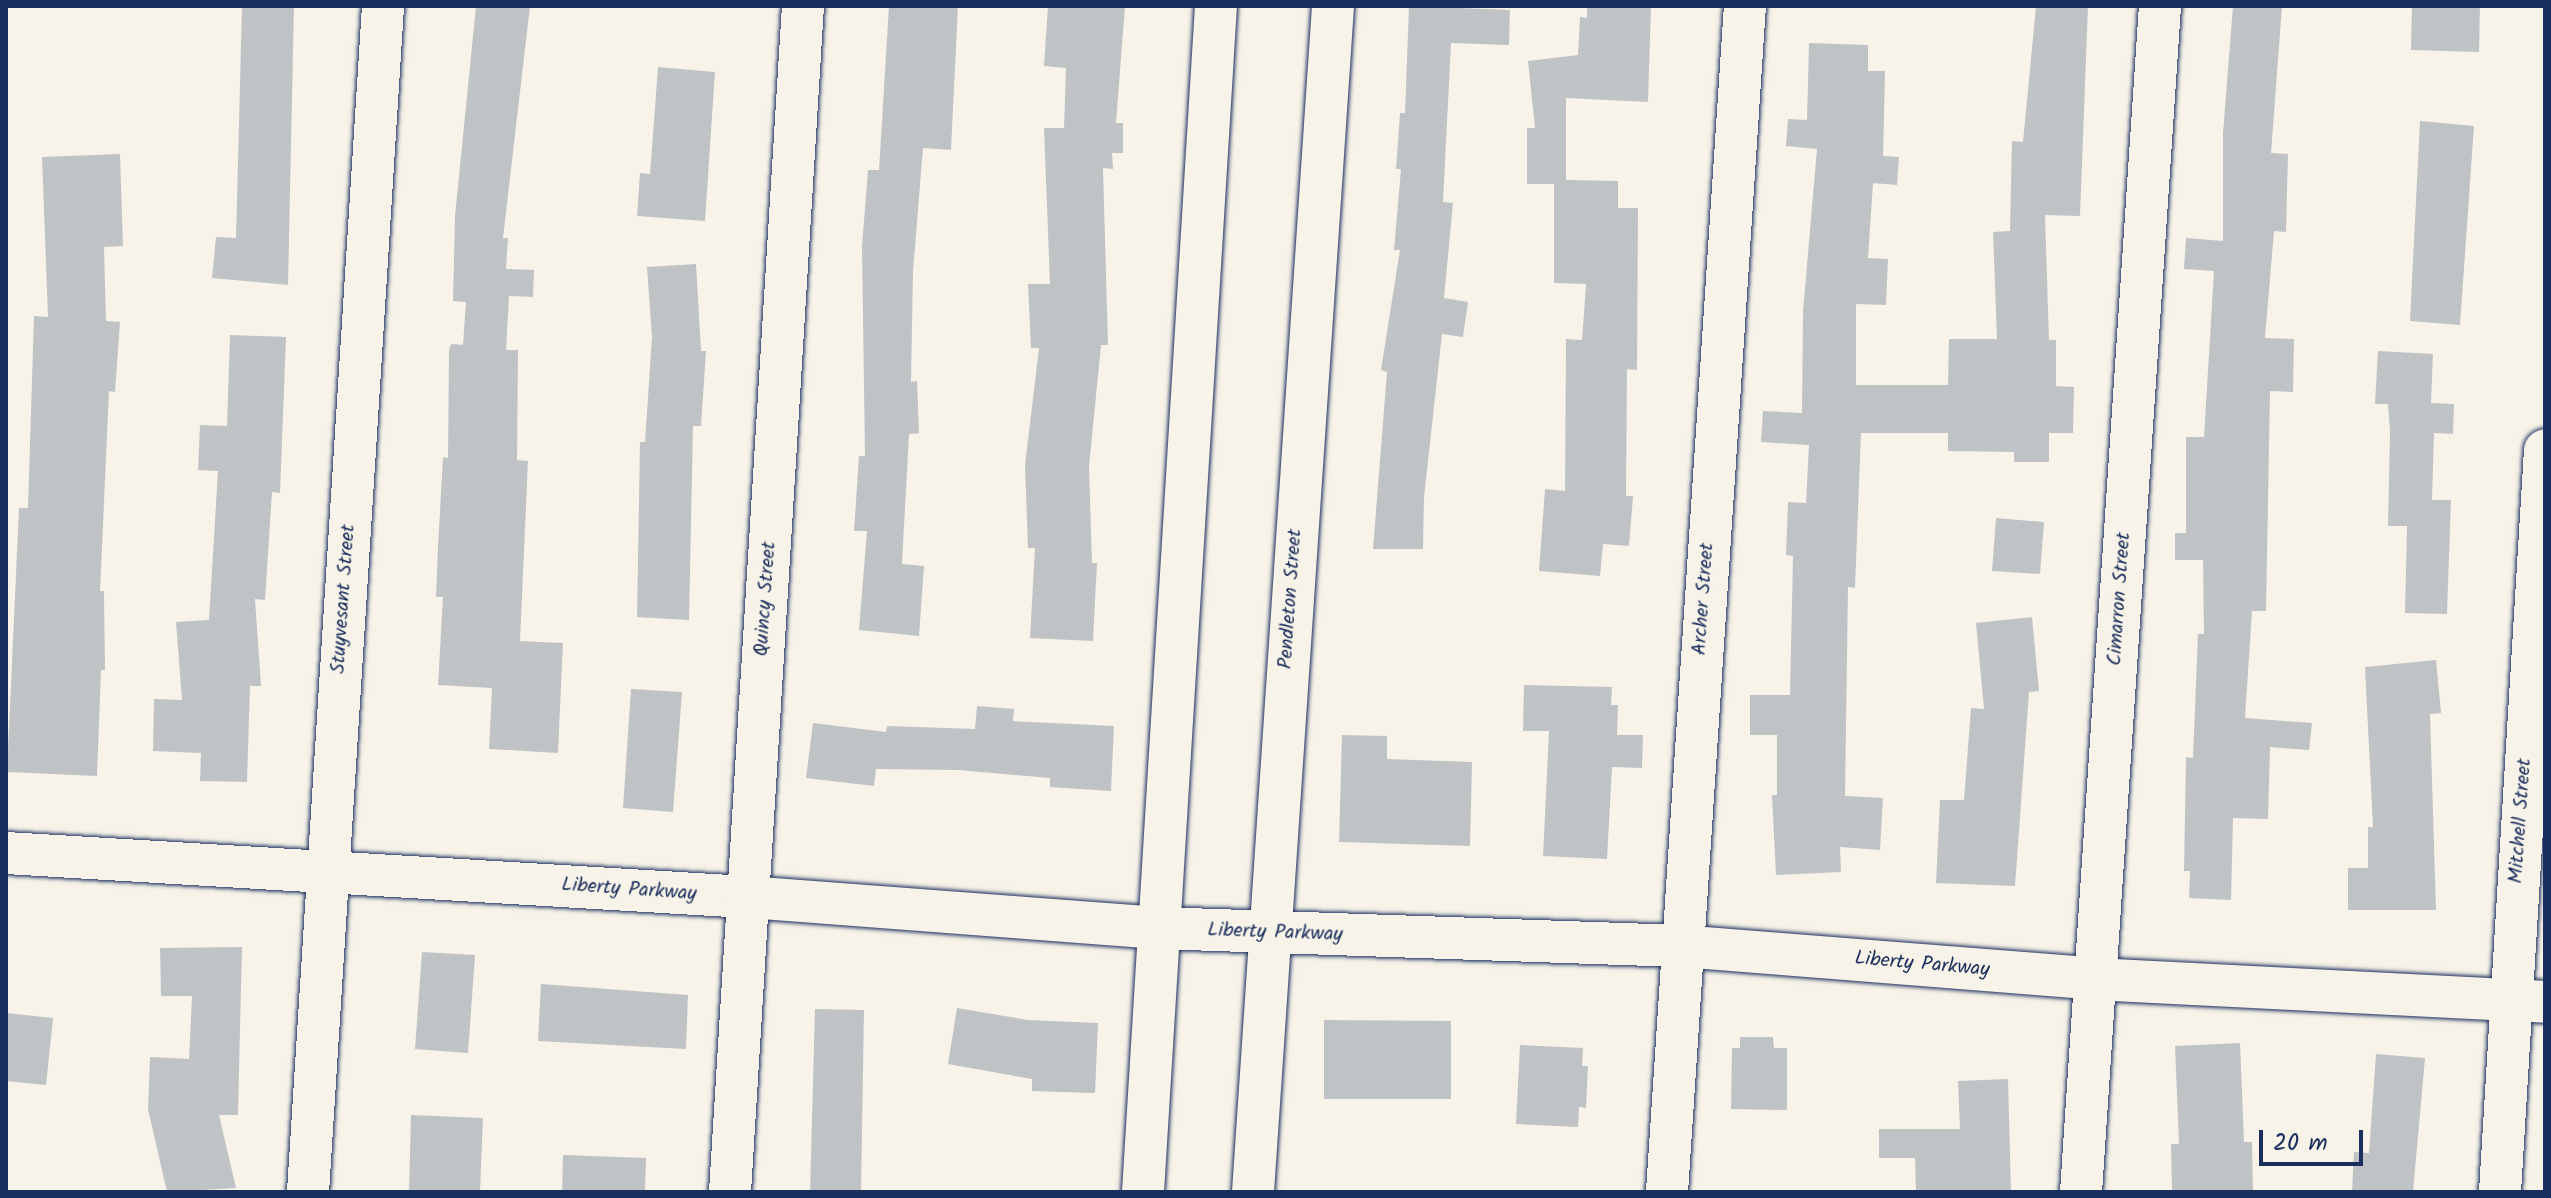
<!DOCTYPE html>
<style>
body{margin:0}
#map{position:relative;width:2551px;height:1198px;overflow:hidden;background:#f7f3e8;font-family:Kalam,sans-serif}
div>[style]{position:absolute}
.building>*{inset:0;background:#c0c3c5}
.roads{filter:drop-shadow(0 0 2px #1b2f5e) drop-shadow(0 0 2px #1b2f5e)}
.minor>*{height:42px;margin:-21px;padding:0 21px;transform-origin:21px;border-radius:21px;background:#f7f3e8}
span{translate:-50% -50%;white-space:nowrap;text-align:center;line-height:1.15;-webkit-text-stroke:6px #f7f3e8;paint-order:stroke}
.street-label{font-size:20px;color:#1b2f5e}
.frame{position:absolute;inset:0;border:8px solid #1b2f5e;pointer-events:none}
.scale{position:absolute;left:2259px;top:1130px;width:104px;height:36px;box-sizing:border-box;border:4px solid #1b2f5e;border-top:0;padding-left:10px;font-size:24px;line-height:28px;white-space:nowrap;color:#1b2f5e;-webkit-text-stroke:6px #f7f3e8;paint-order:stroke}
</style>
<div id="map">
<div class="building">
<div style="clip-path:polygon(242px 6px,294px 6px,288px 285px,212px 278px,216px 237px,236px 238px)"></div>
<div style="clip-path:polygon(476px 6px,530px 6px,503px 238px,508px 238px,506px 269px,534px 270px,533px 297px,509px 296px,506px 350px,518px 350px,517px 460px,528px 461px,520px 641px,563px 643px,558px 753px,489px 749px,492px 688px,438px 685px,443px 597px,436px 597px,438px 547px,443px 457px,448px 458px,449px 350px,451px 344px,463px 345px,466px 302px,453px 301px,455px 216px)"></div>
<div style="clip-path:polygon(889px 6px,958px 6px,951px 150px,923px 148px,913px 271px,911px 382px,917px 381px,919px 433px,909px 434px,902px 564px,924px 566px,919px 636px,859px 630px,867px 531px,854px 531px,859px 456px,865px 456px,862px 246px,868px 170px,879px 170px)"></div>
<div style="clip-path:polygon(1048px 6px,1125px 6px,1116px 123px,1123px 123px,1123px 153px,1112px 153px,1113px 169px,1103px 168px,1108px 345px,1101px 345px,1089px 467px,1092px 563px,1097px 563px,1093px 641px,1030px 638px,1035px 548px,1028px 548px,1025px 465px,1039px 348px,1031px 348px,1028px 284px,1050px 284px,1044px 128px,1064px 128px,1066px 68px,1044px 66px)"></div>
<div style="clip-path:polygon(1409px 6px,1510px 10px,1509px 45px,1451px 43px,1443px 202px,1453px 203px,1444px 298px,1468px 302px,1463px 337px,1442px 334px,1424px 497px,1423px 549px,1373px 549px,1387px 372px,1381px 370px,1400px 250px,1394px 250px,1401px 169px,1396px 169px,1400px 113px,1405px 113px)"></div>
<div style="clip-path:polygon(1587px 6px,1651px 6px,1648px 102px,1566px 98px,1566px 180px,1618px 181px,1618px 208px,1638px 208px,1637px 370px,1627px 369px,1626px 496px,1633px 496px,1629px 546px,1603px 544px,1600px 576px,1539px 571px,1545px 489px,1565px 491px,1566px 339px,1582px 340px,1586px 284px,1554px 283px,1554px 184px,1527px 184px,1527px 128px,1535px 128px,1528px 61px,1578px 55px,1580px 17px,1587px 18px)"></div>
<div style="clip-path:polygon(2036px 6px,2088px 6px,2080px 216px,2045px 215px,2049px 340px,2056px 340px,2056px 386px,2074px 387px,2073px 433px,2049px 433px,2049px 462px,2014px 462px,2014px 452px,1948px 451px,1948px 433px,1861px 433px,1855px 588px,1848px 587px,1845px 796px,1883px 798px,1880px 850px,1840px 847px,1841px 872px,1776px 875px,1772px 795px,1777px 795px,1777px 735px,1750px 735px,1750px 695px,1790px 695px,1793px 556px,1786px 555px,1788px 502px,1806px 503px,1809px 445px,1761px 442px,1763px 411px,1802px 413px,1803px 312px,1817px 149px,1786px 146px,1788px 119px,1807px 120px,1809px 43px,1868px 45px,1868px 71px,1885px 71px,1883px 156px,1899px 157px,1897px 185px,1873px 183px,1868px 258px,1888px 259px,1886px 305px,1856px 304px,1856px 385px,1948px 385px,1949px 339px,1997px 339px,1993px 232px,2010px 231px,2012px 141px,2023px 142px)"></div>
<div style="clip-path:polygon(2233px 6px,2282px 6px,2271px 153px,2288px 154px,2286px 232px,2274px 231px,2265px 338px,2294px 339px,2293px 392px,2270px 391px,2266px 611px,2252px 611px,2245px 718px,2312px 723px,2309px 750px,2270px 747px,2268px 819px,2233px 818px,2231px 900px,2189px 898px,2190px 871px,2184px 871px,2186px 757px,2193px 758px,2198px 634px,2204px 634px,2203px 560px,2175px 560px,2175px 533px,2186px 533px,2186px 437px,2204px 437px,2214px 271px,2184px 269px,2186px 238px,2223px 241px,2223px 133px)"></div>
<div style="clip-path:polygon(2412px 6px,2480px 6px,2479px 52px,2411px 50px)"></div>
<div style="clip-path:polygon(658px 67px,715px 72px,705px 221px,637px 216px,640px 173px,650px 174px)"></div>
<div style="clip-path:polygon(2420px 121px,2474px 126px,2460px 325px,2410px 321px)"></div>
<div style="clip-path:polygon(120px 154px,123px 246px,104px 247px,106px 321px,120px 322px,115px 392px,109px 391px,100px 591px,104px 591px,105px 670px,101px 670px,97px 776px,7px 772px,19px 508px,28px 508px,34px 316px,48px 317px,42px 157px)"></div>
<div style="clip-path:polygon(696px 264px,701px 351px,706px 351px,701px 426px,693px 426px,689px 620px,637px 617px,640px 442px,645px 442px,652px 337px,647px 267px)"></div>
<div style="clip-path:polygon(230px 335px,286px 337px,280px 493px,272px 492px,265px 600px,255px 599px,261px 686px,250px 686px,247px 782px,200px 781px,201px 753px,153px 751px,154px 699px,182px 700px,176px 622px,209px 620px,218px 471px,198px 470px,200px 425px,227px 426px)"></div>
<div style="clip-path:polygon(2378px 351px,2433px 354px,2431px 403px,2454px 404px,2453px 434px,2434px 433px,2432px 500px,2451px 500px,2447px 614px,2405px 613px,2407px 526px,2388px 526px,2390px 432px,2388px 404px,2375px 404px)"></div>
<div style="clip-path:polygon(1996px 518px,2044px 522px,2040px 574px,1992px 571px)"></div>
<div style="clip-path:polygon(2032px 617px,2039px 691px,2029px 692px,2015px 886px,1936px 883px,1940px 800px,1964px 800px,1971px 708px,1984px 709px,1976px 623px)"></div>
<div style="clip-path:polygon(2436px 660px,2441px 713px,2430px 714px,2436px 910px,2348px 910px,2348px 868px,2368px 868px,2368px 827px,2373px 827px,2365px 667px)"></div>
<div style="clip-path:polygon(1524px 685px,1612px 687px,1611px 705px,1618px 705px,1617px 735px,1643px 735px,1642px 768px,1612px 767px,1607px 859px,1543px 856px,1549px 731px,1523px 731px)"></div>
<div style="clip-path:polygon(631px 689px,682px 692px,673px 812px,623px 808px)"></div>
<div style="clip-path:polygon(977px 706px,1014px 709px,1013px 721px,1114px 726px,1111px 791px,1050px 787px,1050px 778px,958px 770px,876px 769px,874px 786px,806px 778px,813px 723px,886px 732px,887px 726px,975px 729px)"></div>
<div style="clip-path:polygon(1342px 735px,1387px 736px,1387px 759px,1472px 762px,1470px 846px,1339px 842px)"></div>
<div style="clip-path:polygon(242px 947px,238px 1115px,219px 1115px,236px 1188px,167px 1192px,148px 1109px,150px 1057px,189px 1059px,192px 996px,161px 996px,160px 948px)"></div>
<div style="clip-path:polygon(422px 952px,475px 955px,468px 1053px,415px 1049px)"></div>
<div style="clip-path:polygon(541px 984px,688px 995px,686px 1049px,538px 1041px)"></div>
<div style="clip-path:polygon(957px 1008px,1028px 1020px,1098px 1023px,1095px 1093px,1032px 1091px,1032px 1079px,948px 1064px)"></div>
<div style="clip-path:polygon(815px 1009px,864px 1010px,861px 1192px,810px 1192px)"></div>
<div style="clip-path:polygon(6px 1013px,53px 1018px,46px 1085px,6px 1081px)"></div>
<div style="clip-path:polygon(1324px 1020px,1451px 1021px,1451px 1099px,1324px 1099px)"></div>
<div style="clip-path:polygon(1740px 1037px,1773px 1037px,1774px 1048px,1787px 1048px,1787px 1110px,1731px 1109px,1732px 1048px,1740px 1048px)"></div>
<div style="clip-path:polygon(2240px 1043px,2244px 1142px,2252px 1142px,2253px 1192px,2172px 1192px,2171px 1144px,2179px 1144px,2175px 1046px)"></div>
<div style="clip-path:polygon(1520px 1045px,1583px 1048px,1582px 1066px,1588px 1066px,1586px 1108px,1579px 1107px,1578px 1127px,1516px 1124px)"></div>
<div style="clip-path:polygon(2376px 1054px,2425px 1058px,2413px 1192px,2352px 1192px,2354px 1152px,2369px 1153px)"></div>
<div style="clip-path:polygon(2008px 1079px,2011px 1192px,1916px 1192px,1915px 1158px,1879px 1158px,1879px 1129px,1960px 1129px,1958px 1081px)"></div>
<div style="clip-path:polygon(411px 1115px,483px 1118px,480px 1192px,409px 1192px)"></div>
<div style="clip-path:polygon(563px 1155px,646px 1158px,645px 1192px,562px 1192px)"></div>
</div>
<div class="roads">
<div class="minor">
<div style="left:6px;top:853px;width:742px;rotate:3.4deg"></div>
<div style="left:747px;top:897px;width:412px;rotate:4.3deg"></div>
<div style="left:1158px;top:928px;width:522px;rotate:1.97deg"></div>
<div style="left:1680px;top:946px;width:416px;rotate:4.5deg"></div>
<div style="left:2095px;top:979px;width:451px;rotate:2.9deg"></div>
<div style="left:308px;top:1192px;width:1188px;rotate:-86.38deg"></div>
<div style="left:730px;top:1192px;width:1188px;rotate:-86.48deg"></div>
<div style="left:1143px;top:1192px;width:1188px;rotate:-86.48deg"></div>
<div style="left:1253px;top:1192px;width:1189px;rotate:-86.14deg"></div>
<div style="left:1667px;top:1192px;width:1189px;rotate:-86.24deg"></div>
<div style="left:2081px;top:1192px;width:1189px;rotate:-86.19deg"></div>
<div style="left:2500px;top:1192px;width:743px;rotate:-86.53deg"></div>
</div>
</div>
<div class="street-label">
<span style="left:344px;top:599px;rotate:-86deg">Stuyvesant Street</span>
<span style="left:766px;top:599px;rotate:-86deg">Quincy Street</span>
<span style="left:1291px;top:599px;rotate:-86deg">Pendleton Street</span>
<span style="left:1704px;top:599px;rotate:-86deg">Archer Street</span>
<span style="left:2120px;top:599px;rotate:-86deg">Cimarron Street</span>
<span style="left:2521px;top:821px;rotate:-86deg">Mitchell Street</span>
<span style="left:629px;top:890px;rotate:4deg">Liberty Parkway</span>
<span style="left:1275px;top:933px;rotate:2deg">Liberty Parkway</span>
<span style="left:1922px;top:965px;rotate:5deg">Liberty Parkway</span>
</div>
<div class="frame"></div>
<div class="scale">20 m</div>
</div>
